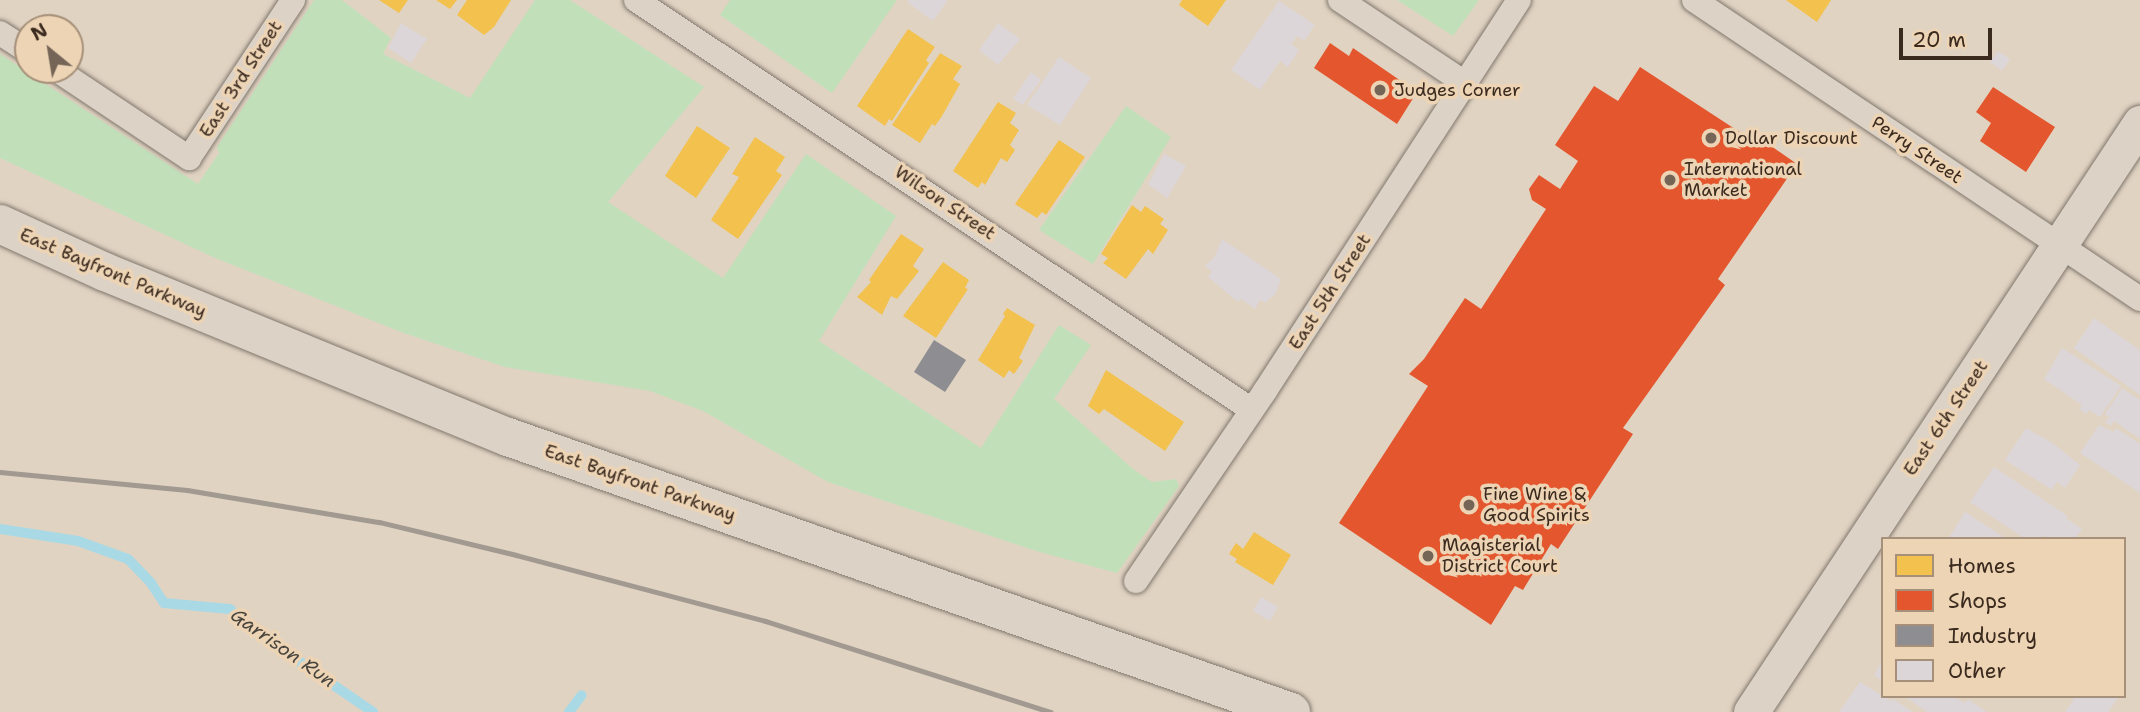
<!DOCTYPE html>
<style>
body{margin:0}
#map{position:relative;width:2140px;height:712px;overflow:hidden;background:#e0d3c2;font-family:"Shantell Sans",sans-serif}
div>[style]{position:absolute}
.green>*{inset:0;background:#c1e0ba}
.homes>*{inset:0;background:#f2c14e}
.shops>*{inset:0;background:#e4572e}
.industry>*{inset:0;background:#8d8d92}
.stream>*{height:10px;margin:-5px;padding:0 5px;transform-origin:5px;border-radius:5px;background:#aad9e6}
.building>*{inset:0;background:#ddd6d8}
.roads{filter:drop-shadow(0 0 2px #80776d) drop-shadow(0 0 2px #80776d)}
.street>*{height:24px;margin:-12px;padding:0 12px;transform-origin:12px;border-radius:12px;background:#dcd2c6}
.secondary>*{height:35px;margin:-17.5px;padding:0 17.5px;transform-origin:17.5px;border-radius:17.5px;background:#dcd2c6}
.highway>*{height:38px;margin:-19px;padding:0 19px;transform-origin:19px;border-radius:19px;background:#dcd2c6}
.rail>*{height:5px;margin:-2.5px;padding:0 2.5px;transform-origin:2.5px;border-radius:2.5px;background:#a29a91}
.dots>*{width:19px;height:19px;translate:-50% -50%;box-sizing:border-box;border:4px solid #edd4b5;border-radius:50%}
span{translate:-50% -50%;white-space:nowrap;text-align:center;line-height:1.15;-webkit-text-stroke:7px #edd4b5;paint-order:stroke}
.street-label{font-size:18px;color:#3b2a1e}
.poi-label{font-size:18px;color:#3b2a1e}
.left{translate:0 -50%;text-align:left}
.water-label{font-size:19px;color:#48453e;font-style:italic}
.legend{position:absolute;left:1881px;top:537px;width:245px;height:161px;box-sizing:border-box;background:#edd4b5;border:2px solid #a69079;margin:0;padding:9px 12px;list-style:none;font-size:21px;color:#3b2a1e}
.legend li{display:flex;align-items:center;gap:14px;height:35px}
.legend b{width:35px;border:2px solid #a69079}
.north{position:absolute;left:14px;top:14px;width:70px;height:70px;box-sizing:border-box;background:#edd4b5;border:2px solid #a69079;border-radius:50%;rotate:330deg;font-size:19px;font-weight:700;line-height:28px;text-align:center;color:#3b2a1e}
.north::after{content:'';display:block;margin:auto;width:24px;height:32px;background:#756557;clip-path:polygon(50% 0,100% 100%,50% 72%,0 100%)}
.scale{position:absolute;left:1899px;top:28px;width:93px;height:32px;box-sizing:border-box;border:4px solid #3b2a1e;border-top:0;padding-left:9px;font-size:21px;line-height:24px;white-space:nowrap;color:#3b2a1e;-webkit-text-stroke:5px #edd4b5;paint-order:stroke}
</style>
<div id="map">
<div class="green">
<div style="clip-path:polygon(314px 0,342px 0,391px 38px,383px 54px,470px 98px,535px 0,570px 0,704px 87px,608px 202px,723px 278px,806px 154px,896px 216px,819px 341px,981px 448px,1059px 325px,1091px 345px,1054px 399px,1133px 469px,1152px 482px,1176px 479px,1179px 486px,1117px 573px,1036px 551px,828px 482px,703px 411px,650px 391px,505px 367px,401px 332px,213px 257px,0 158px,0 54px,198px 184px,219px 153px,217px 147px)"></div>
<div style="clip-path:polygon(730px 0,897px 0,832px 93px,720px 15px)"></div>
<div style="clip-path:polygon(1397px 0,1479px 0,1453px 36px)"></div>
<div style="clip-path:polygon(1126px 106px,1171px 137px,1093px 264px,1039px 230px)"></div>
</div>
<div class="homes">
<div style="clip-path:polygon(379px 0,408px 0,399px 13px)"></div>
<div style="clip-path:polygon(436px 0,457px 0,450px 9px)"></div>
<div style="clip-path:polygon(467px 0,511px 0,494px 27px,484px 35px,457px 15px)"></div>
<div style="clip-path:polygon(1182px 0,1226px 0,1208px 26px,1179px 5px)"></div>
<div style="clip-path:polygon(1786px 0,1831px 0,1817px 22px)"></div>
<div style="clip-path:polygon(908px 29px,935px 47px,926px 60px,929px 63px,892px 121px,889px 119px,885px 126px,857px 106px)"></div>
<div style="clip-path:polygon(940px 53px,962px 66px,953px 79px,960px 84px,942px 116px,935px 126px,932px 124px,920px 143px,892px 125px)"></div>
<div style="clip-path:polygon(998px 102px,1016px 113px,1010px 123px,1019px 130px,1010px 145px,1015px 150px,1007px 162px,1001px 158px,985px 185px,982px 182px,978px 188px,953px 171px)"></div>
<div style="clip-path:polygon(697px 126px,730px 148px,696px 198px,665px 176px)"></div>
<div style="clip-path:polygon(755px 137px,785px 157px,776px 171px,782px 175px,738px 239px,711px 220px,739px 177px,732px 174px)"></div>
<div style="clip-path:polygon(1059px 140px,1085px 157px,1046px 215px,1042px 212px,1037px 218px,1015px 204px)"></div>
<div style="clip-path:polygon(1132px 205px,1141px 212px,1145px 206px,1164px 219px,1160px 224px,1168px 230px,1153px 254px,1148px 249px,1126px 279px,1103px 263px,1108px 258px,1101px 254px)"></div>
<div style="clip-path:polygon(901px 234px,924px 249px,913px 266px,919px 271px,897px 299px,891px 296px,882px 315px,857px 297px,871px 282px,869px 280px)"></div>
<div style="clip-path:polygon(943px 262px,969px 280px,965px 288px,968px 289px,936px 338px,903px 316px)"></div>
<div style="clip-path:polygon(1007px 308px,1035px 325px,1019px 358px,1023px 361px,1014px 374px,1009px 370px,1004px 378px,978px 360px,1005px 316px,1003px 314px)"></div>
<div style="clip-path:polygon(1106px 370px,1184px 422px,1165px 451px,1104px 409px,1099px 414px,1088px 406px)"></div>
<div style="clip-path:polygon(1254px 532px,1291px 555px,1273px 585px,1235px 562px,1237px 559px,1229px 554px,1236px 543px,1243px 549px)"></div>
</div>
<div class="shops">
<div style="clip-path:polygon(1330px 43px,1349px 56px,1353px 48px,1417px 92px,1397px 124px,1314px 68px)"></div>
<div style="clip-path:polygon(1640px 67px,1758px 144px,1761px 139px,1797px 164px,1718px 279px,1725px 285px,1623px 428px,1633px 434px,1558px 549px,1551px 544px,1523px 590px,1515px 586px,1491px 625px,1339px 523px,1428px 386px,1409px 374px,1424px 359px,1465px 298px,1481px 309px,1546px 209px,1532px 200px,1529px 189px,1539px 175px,1560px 189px,1578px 161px,1555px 145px,1594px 86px,1618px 101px)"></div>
<div style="clip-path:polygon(1993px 87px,2055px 127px,2026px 172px,1980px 141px,1991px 123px,1976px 112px)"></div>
</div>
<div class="industry">
<div style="clip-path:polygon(934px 340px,966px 360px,945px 392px,914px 372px)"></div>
</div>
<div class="stream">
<div style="left:0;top:529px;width:79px;rotate:8.7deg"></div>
<div style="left:78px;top:541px;width:53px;rotate:19.8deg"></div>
<div style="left:128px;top:559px;width:33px;rotate:46deg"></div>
<div style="left:151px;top:583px;width:24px;rotate:57deg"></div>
<div style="left:164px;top:603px;width:66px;rotate:5.2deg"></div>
<div style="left:230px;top:609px;width:35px;rotate:41deg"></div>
<div style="left:256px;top:632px;width:142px;rotate:34.4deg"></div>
<div style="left:569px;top:712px;width:21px;rotate:-53deg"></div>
</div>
<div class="building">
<div style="clip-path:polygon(909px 0,948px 0,933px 21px,907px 2px)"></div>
<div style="clip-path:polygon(1279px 1px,1315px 25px,1304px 41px,1297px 36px,1291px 44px,1299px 50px,1288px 67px,1280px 61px,1260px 90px,1231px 70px)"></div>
<div style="clip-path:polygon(401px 23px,427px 39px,411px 63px,388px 48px)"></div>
<div style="clip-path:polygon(998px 23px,1020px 39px,998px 65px,979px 50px)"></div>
<div style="clip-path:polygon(1998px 51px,2010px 59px,2002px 71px,1990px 62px)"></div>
<div style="clip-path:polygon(1059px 57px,1091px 78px,1060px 125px,1027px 105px)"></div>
<div style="clip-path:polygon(1031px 72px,1041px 80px,1023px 105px,1013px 99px)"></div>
<div style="clip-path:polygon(1164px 154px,1186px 166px,1167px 198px,1148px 184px)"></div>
<div style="clip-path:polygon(1222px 239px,1281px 279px,1276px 293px,1265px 303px,1260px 300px,1255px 309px,1241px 299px,1238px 302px,1208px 277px,1212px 272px,1205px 266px,1215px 256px)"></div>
<div style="clip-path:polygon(2094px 318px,2140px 350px,2140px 395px,2074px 348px)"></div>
<div style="clip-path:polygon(2062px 348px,2121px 386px,2100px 417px,2089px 410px,2086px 414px,2079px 409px,2082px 405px,2044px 379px)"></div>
<div style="clip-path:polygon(2122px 388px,2140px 400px,2140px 439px,2114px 421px,2111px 426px,2105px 422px,2109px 417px,2105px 414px)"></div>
<div style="clip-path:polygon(2099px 425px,2113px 432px,2116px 428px,2140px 444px,2140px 493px,2080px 453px)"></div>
<div style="clip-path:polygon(2026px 428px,2054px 444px,2080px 465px,2065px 488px,2057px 482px,2052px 490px,2005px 460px)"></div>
<div style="clip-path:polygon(1994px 467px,2068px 516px,2066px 518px,2082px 529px,2075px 539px,2049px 539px,2043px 535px,2040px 539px,2025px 539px,1970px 502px)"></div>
<div style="clip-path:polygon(1965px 512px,2007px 539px,1948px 539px)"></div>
<div style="clip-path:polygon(1261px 597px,1278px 607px,1270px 621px,1253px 611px)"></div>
<div style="clip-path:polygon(1883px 659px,1883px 681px,1874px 675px)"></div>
<div style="clip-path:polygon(1860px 682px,1891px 701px,1893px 699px,1913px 712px,1839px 712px)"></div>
<div style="clip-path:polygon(1904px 696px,1952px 696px,1965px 703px,1968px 699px,1987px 712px,1927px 712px)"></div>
<div style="clip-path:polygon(2076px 696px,2119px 696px,2108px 712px,2065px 712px)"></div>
</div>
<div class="roads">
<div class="street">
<div style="left:636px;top:0;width:740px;rotate:33.65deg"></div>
<div style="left:1340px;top:0;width:150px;rotate:33.6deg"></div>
<div style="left:1694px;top:0;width:537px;rotate:33.84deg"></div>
<div style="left:0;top:33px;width:33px;rotate:33deg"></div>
<div style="left:57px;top:70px;width:159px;rotate:33.7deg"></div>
<div style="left:189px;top:158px;width:189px;rotate:-56.6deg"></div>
<div style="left:1136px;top:581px;width:230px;rotate:-55.8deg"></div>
<div style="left:1265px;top:391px;width:466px;rotate:-57deg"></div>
</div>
<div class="secondary">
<div style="left:1751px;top:712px;width:706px;rotate:-56.56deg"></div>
</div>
<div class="highway">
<div style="left:0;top:224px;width:115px;rotate:24.6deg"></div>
<div style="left:105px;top:272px;width:435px;rotate:22.3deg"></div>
<div style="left:508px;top:437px;width:830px;rotate:19.35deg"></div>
</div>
</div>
<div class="rail">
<div style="left:0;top:472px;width:188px;rotate:5.5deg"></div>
<div style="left:187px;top:490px;width:195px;rotate:9.5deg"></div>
<div style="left:379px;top:522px;width:141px;rotate:13.5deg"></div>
<div style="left:516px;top:555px;width:258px;rotate:14.8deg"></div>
<div style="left:765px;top:621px;width:300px;rotate:17.7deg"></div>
</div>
<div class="dots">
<div style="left:1380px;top:90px;background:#756557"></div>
<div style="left:1711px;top:138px;background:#756557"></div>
<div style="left:1670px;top:180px;background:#756557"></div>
<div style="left:1469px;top:505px;background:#756557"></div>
<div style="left:1428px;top:556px;background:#756557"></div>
</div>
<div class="street-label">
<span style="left:241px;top:79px;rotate:-57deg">East 3rd Street</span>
<span style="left:1917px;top:150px;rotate:34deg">Perry Street</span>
<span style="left:945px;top:203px;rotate:34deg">Wilson Street</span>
<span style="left:113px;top:273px;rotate:23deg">East Bayfront Parkway</span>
<span style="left:1330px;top:292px;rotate:-57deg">East 5th Street</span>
<span style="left:1946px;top:418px;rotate:-56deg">East 6th Street</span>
<span style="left:640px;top:483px;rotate:19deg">East Bayfront Parkway</span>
</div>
<div class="poi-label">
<span class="left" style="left:1394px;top:90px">Judges Corner</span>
<span class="left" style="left:1725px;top:138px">Dollar Discount</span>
<span class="left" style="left:1684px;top:180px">International<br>Market</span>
<span class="left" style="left:1483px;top:505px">Fine Wine &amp;<br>Good Spirits</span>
<span class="left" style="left:1442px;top:556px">Magisterial<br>District Court</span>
</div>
<div class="water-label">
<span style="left:283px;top:648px;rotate:35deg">Garrison Run</span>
</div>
<ul class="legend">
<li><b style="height:19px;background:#f2c14e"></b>Homes</li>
<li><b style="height:19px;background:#e4572e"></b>Shops</li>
<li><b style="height:19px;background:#8d8d92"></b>Industry</li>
<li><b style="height:19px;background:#ddd6d8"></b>Other</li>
</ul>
<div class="north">N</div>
<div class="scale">20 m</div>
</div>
